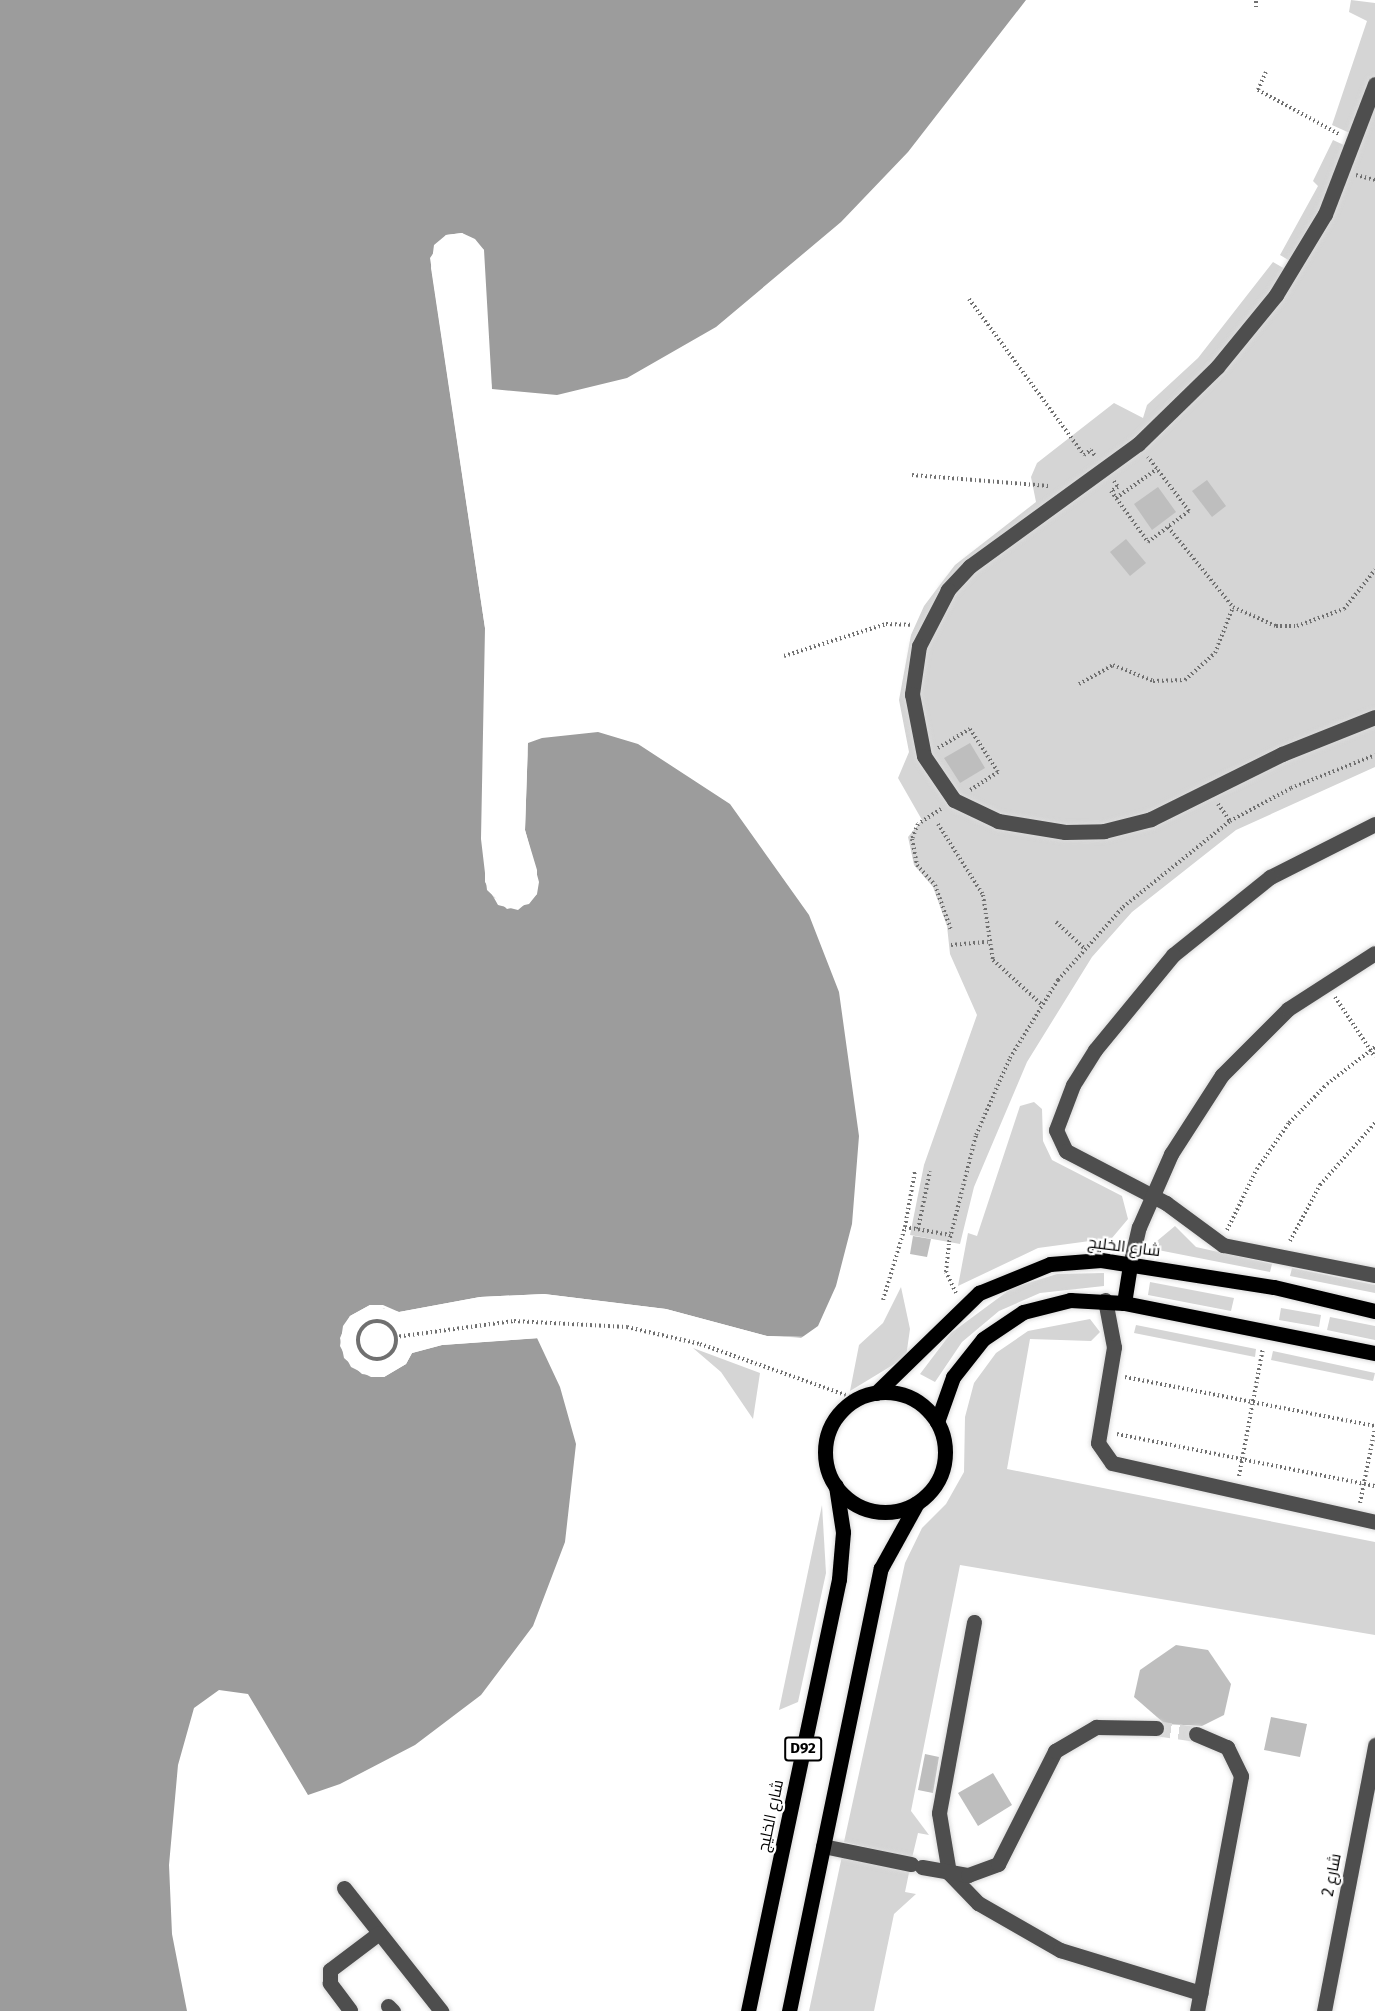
<!DOCTYPE html>
<meta charset="utf-8">
<style>
body{margin:0}
#map{position:relative;width:1375px;height:2011px;overflow:hidden;background:#fff;font-family:"Fira Sans",Cairo,sans-serif}
div>[style]{position:absolute}
.green>*{inset:0;background:#d5d5d5}
.water>*{inset:0;background:#9c9c9c}
.pier>*{inset:0;background:#fff}
.building>*{inset:0;background:#bebebe}
.minor-tunnel>*{height:15px;margin-top:-7.5px;transform-origin:0;background:repeating-linear-gradient(90deg,#d9d9d9 0 15px,transparent 0 23px)}
.path>*{height:4px;margin-top:-2px;transform-origin:0;background:repeating-linear-gradient(90deg,#707070 0 1.5px,transparent 0 4.5px)}
.path>.ring{margin:-2px;padding:0;box-sizing:content-box;background:none;border:4px solid #707070;border-radius:50%}
.roads{filter:drop-shadow(0 0 2px #dbdbdb) drop-shadow(0 0 2px #dbdbdb)}
.minor>*{height:15px;margin:-7.5px;padding:0 7.5px;transform-origin:7.5px;border-radius:7.5px;background:#4e4e4e}
.major>*{height:15px;margin:-7.5px;padding:0 7.5px;transform-origin:7.5px;border-radius:7.5px;background:#000}
.major>.ring{margin:-7.5px;padding:0;box-sizing:content-box;background:none;border:15px solid #000;border-radius:50%}
span{translate:-50% -50%;white-space:nowrap;text-align:center;line-height:1.15;-webkit-text-stroke:4.5px #fff;paint-order:stroke}
.shield-label span{padding:2px 4px;background:#fff;border:2px solid;border-radius:4px;-webkit-text-stroke-width:0}
.shield-label{font-size:15px;color:#000;font-weight:700}
.street-label{font-size:16px;color:#000}
</style>
<div id="map">
<div class="green">
<div style="clip-path:polygon(1351px 0,1375px 3px,1375px 767px,1236px 830px,1132px 912px,1092px 957px,1027px 1062px,974px 1187px,960px 1244px,910px 1235px,924px 1165px,977px 1015px,950px 954px,947px 926px,933px 887px,914px 865px,908px 837px,922px 820px,898px 778px,909px 752px,899px 700px,911px 635px,924px 606px,955px 565px,1036px 502px,1031px 477px,1037px 463px,1114px 403px,1143px 418px,1147px 405px,1198px 358px,1273px 262px,1285px 269px,1290px 261px,1280px 255px,1318px 186px,1313px 181px,1333px 140px,1348px 147px,1352px 134px,1332px 125px,1367px 21px,1349px 12px)"></div>
<div style="clip-path:polygon(1034px 1102px,1042px 1109px,1043px 1141px,1052px 1160px,1122px 1196px,1128px 1219px,1112px 1238px,1038px 1248px,958px 1286px,968px 1233px,977px 1236px,1020px 1106px)"></div>
<div style="clip-path:polygon(1175px 1226px,1196px 1247px,1272px 1264px,1270px 1272px,1158px 1250px,1157px 1241px)"></div>
<div style="clip-path:polygon(1292px 1268px,1375px 1285px,1375px 1293px,1290px 1276px)"></div>
<div style="clip-path:polygon(1104px 1273px,1104px 1286px,1040px 1293px,999px 1311px,962px 1342px,935px 1382px,920px 1374px,951px 1333px,1012px 1288px,1057px 1274px)"></div>
<div style="clip-path:polygon(1150px 1282px,1234px 1298px,1231px 1311px,1148px 1295px)"></div>
<div style="clip-path:polygon(901px 1287px,910px 1329px,906px 1357px,850px 1391px,859px 1345px,883px 1323px)"></div>
<div style="clip-path:polygon(1281px 1308px,1321px 1315px,1319px 1327px,1279px 1320px)"></div>
<div style="clip-path:polygon(1330px 1317px,1375px 1326px,1375px 1340px,1327px 1330px)"></div>
<div style="clip-path:polygon(1090px 1319px,1100px 1332px,1091px 1341px,1030px 1339px,1007px 1469px,1375px 1542px,1375px 1635px,960px 1565px,911px 1811px,929px 1835px,918px 1833px,912px 1858px,844px 1842px,905px 1563px,922px 1528px,946px 1504px,964px 1472px,965px 1417px,974px 1383px,996px 1353px,1028px 1331px)"></div>
<div style="clip-path:polygon(1136px 1325px,1256px 1349px,1255px 1357px,1134px 1333px)"></div>
<div style="clip-path:polygon(693px 1348px,760px 1373px,753px 1419px,721px 1372px)"></div>
<div style="clip-path:polygon(1273px 1351px,1375px 1373px,1373px 1381px,1271px 1360px)"></div>
<div style="clip-path:polygon(822px 1505px,826px 1573px,798px 1702px,779px 1710px)"></div>
<div style="clip-path:polygon(842px 1856px,910px 1868px,905px 1892px,916px 1894px,894px 1914px,874px 2011px,809px 2011px)"></div>
</div>
<div class="water">
<div style="clip-path:polygon(0 0,1026px 0,908px 152px,841px 222px,716px 327px,627px 378px,557px 395px,492px 389px,484px 250px,462px 233px,446px 235px,434px 245px,431px 268px,485px 628px,481px 839px,487px 890px,507px 909px,529px 904px,537px 894px,537px 870px,525px 830px,528px 743px,542px 738px,598px 732px,638px 744px,730px 804px,809px 915px,839px 992px,859px 1136px,852px 1224px,836px 1286px,818px 1326px,801px 1338px,767px 1336px,666px 1309px,544px 1294px,480px 1297px,399px 1312px,370px 1305px,350px 1316px,340px 1338px,344px 1358px,362px 1374px,384px 1377px,406px 1364px,412px 1353px,442px 1345px,537px 1338px,560px 1387px,576px 1444px,565px 1542px,533px 1626px,481px 1695px,415px 1745px,340px 1784px,308px 1795px,248px 1694px,219px 1690px,194px 1708px,178px 1765px,169px 1865px,172px 1934px,187px 2011px,0 2011px)"></div>
</div>
<div class="pier">
<div style="clip-path:polygon(462px 233px,475px 239px,484px 250px,482px 298px,492px 392px,480px 315px,481px 251px,461px 236px,448px 238px,433px 258px,488px 627px,488px 881px,494px 897px,508px 906px,528px 902px,536px 882px,522px 831px,528px 740px,525px 830px,539px 882px,537px 894px,518px 910px,498px 905px,485px 882px,485px 628px,430px 258px,446px 235px)"></div>
<div style="clip-path:polygon(544px 1294px,666px 1309px,767px 1336px,810px 1337px,767px 1339px,665px 1312px,544px 1297px,480px 1300px,399px 1315px,383px 1308px,361px 1311px,346px 1328px,343px 1346px,353px 1365px,372px 1374px,394px 1370px,410px 1350px,442px 1342px,505px 1334px,541px 1338px,442px 1345px,412px 1353px,406px 1364px,384px 1377px,371px 1377px,351px 1367px,340px 1346px,343px 1326px,350px 1316px,370px 1305px,383px 1305px,399px 1312px,480px 1297px)"></div>
</div>
<div class="building">
<div style="clip-path:polygon(1207px 480px,1226px 506px,1212px 517px,1192px 491px)"></div>
<div style="clip-path:polygon(1158px 487px,1176px 512px,1152px 530px,1134px 504px)"></div>
<div style="clip-path:polygon(1126px 539px,1146px 563px,1130px 576px,1110px 552px)"></div>
<div style="clip-path:polygon(970px 743px,985px 768px,960px 783px,944px 758px)"></div>
<div style="clip-path:polygon(913px 1236px,931px 1239px,927px 1257px,910px 1254px)"></div>
<div style="clip-path:polygon(1176px 1645px,1208px 1650px,1231px 1684px,1224px 1715px,1202px 1726px,1165px 1724px,1134px 1697px,1140px 1670px)"></div>
<div style="clip-path:polygon(1271px 1717px,1307px 1724px,1300px 1757px,1264px 1750px)"></div>
<div style="clip-path:polygon(925px 1754px,939px 1757px,933px 1793px,918px 1790px)"></div>
<div style="clip-path:polygon(993px 1773px,1012px 1805px,978px 1826px,958px 1793px)"></div>
</div>
<div class="minor-tunnel">
<div style="left:1156px;top:1728px;width:40px;rotate:8.5deg"></div>
</div>
<div class="path">
<div style="left:1256px;top:7px;width:7px;rotate:-90deg"></div>
<div style="left:1266px;top:72px;width:20px;rotate:114deg"></div>
<div style="left:1258px;top:90px;width:92px;rotate:28.5deg"></div>
<div style="left:1356px;top:175px;width:20px;rotate:15deg"></div>
<div style="left:969px;top:299px;width:194px;rotate:53.6deg"></div>
<div style="left:1084px;top:455px;width:9px;rotate:-36deg"></div>
<div style="left:1091px;top:450px;width:7px;rotate:56deg"></div>
<div style="left:912px;top:475px;width:137px;rotate:4.6deg"></div>
<div style="left:1114px;top:481px;width:7px;rotate:56deg"></div>
<div style="left:1118px;top:487px;width:8px;rotate:150deg"></div>
<div style="left:1111px;top:491px;width:63px;rotate:54deg"></div>
<div style="left:1148px;top:542px;width:51px;rotate:-37.1deg"></div>
<div style="left:1189px;top:511px;width:68px;rotate:-127.2deg"></div>
<div style="left:1116px;top:498px;width:50px;rotate:-35.3deg"></div>
<div style="left:1168px;top:527px;width:103px;rotate:50.9deg"></div>
<div style="left:1233px;top:607px;width:47px;rotate:23.8deg"></div>
<div style="left:1276px;top:626px;width:21px"></div>
<div style="left:1297px;top:626px;width:50px;rotate:-19.9deg"></div>
<div style="left:1344px;top:609px;width:50px;rotate:-51.5deg"></div>
<div style="left:784px;top:656px;width:107px;rotate:-17.4deg"></div>
<div style="left:886px;top:624px;width:24px;rotate:2deg"></div>
<div style="left:1079px;top:684px;width:39px;rotate:-29deg"></div>
<div style="left:1113px;top:665px;width:43px;rotate:21.8deg"></div>
<div style="left:1153px;top:681px;width:32px;rotate:-2deg"></div>
<div style="left:1185px;top:680px;width:40px;rotate:-42deg"></div>
<div style="left:1215px;top:653px;width:49px;rotate:-68.6deg"></div>
<div style="left:938px;top:748px;width:37px;rotate:-31deg"></div>
<div style="left:970px;top:729px;width:51px;rotate:56.9deg"></div>
<div style="left:998px;top:772px;width:33px;rotate:147deg"></div>
<div style="left:1218px;top:804px;width:21px;rotate:55deg"></div>
<div style="left:941px;top:809px;width:27px;rotate:147deg"></div>
<div style="left:918px;top:824px;width:16px;rotate:112deg"></div>
<div style="left:912px;top:839px;width:26px;rotate:79deg"></div>
<div style="left:917px;top:865px;width:27px;rotate:48deg"></div>
<div style="left:935px;top:885px;width:48px;rotate:70.4deg"></div>
<div style="left:938px;top:824px;width:84px;rotate:57.6deg"></div>
<div style="left:983px;top:895px;width:66px;rotate:81.3deg"></div>
<div style="left:993px;top:960px;width:65px;rotate:42.5deg"></div>
<div style="left:1056px;top:922px;width:40px;rotate:43deg"></div>
<div style="left:951px;top:945px;width:37px;rotate:-5deg"></div>
<div style="left:1335px;top:997px;width:72px;rotate:56.3deg"></div>
<div style="left:905px;top:1227px;width:46px;rotate:10.1deg"></div>
<div style="left:918px;top:1229px;width:59px;rotate:-78.3deg"></div>
<div style="left:1227px;top:1230px;width:68px;rotate:-63.8deg"></div>
<div style="left:1257px;top:1169px;width:56px;rotate:-55.2deg"></div>
<div style="left:1289px;top:1123px;width:54px;rotate:-45.7deg"></div>
<div style="left:1327px;top:1084px;width:61px;rotate:-37.6deg"></div>
<div style="left:1290px;top:1241px;width:64px;rotate:-61.8deg"></div>
<div style="left:1320px;top:1185px;width:83px;rotate:-48.4deg"></div>
<div style="left:956px;top:1293px;width:23px;rotate:-115deg"></div>
<div style="left:946px;top:1272px;width:30px;rotate:-84deg"></div>
<div style="left:949px;top:1242px;width:110px;rotate:-75.8deg"></div>
<div style="left:976px;top:1135px;width:84px;rotate:-66.2deg"></div>
<div style="left:1010px;top:1058px;width:92px;rotate:-58.4deg"></div>
<div style="left:1058px;top:980px;width:98px;rotate:-48.3deg"></div>
<div style="left:1123px;top:907px;width:137px;rotate:-38.8deg"></div>
<div style="left:1230px;top:821px;width:69px;rotate:-28.4deg"></div>
<div style="left:1291px;top:788px;width:90px;rotate:-21.4deg"></div>
<div style="left:883px;top:1300px;width:76px;rotate:-73.2deg"></div>
<div style="left:905px;top:1227px;width:57px;rotate:-79.9deg"></div>
<div class="ring" style="left:358px;top:1321px;width:34px;height:34px"></div>
<div style="left:395px;top:1337px;width:120px;rotate:-7.7deg"></div>
<div style="left:514px;top:1321px;width:113px;rotate:3deg"></div>
<div style="left:627px;top:1327px;width:75px;rotate:13.1deg"></div>
<div style="left:700px;top:1344px;width:166px;rotate:19.3deg"></div>
<div style="left:1125px;top:1377px;width:255px;rotate:11.1deg"></div>
<div style="left:1117px;top:1434px;width:263px;rotate:11.4deg"></div>
<div style="left:1239px;top:1476px;width:130px;rotate:-79.4deg"></div>
<div style="left:1360px;top:1503px;width:76px;rotate:-78.7deg"></div>
</div>
<div class="roads">
<div class="minor">
<div style="left:1375px;top:84px;width:139px;rotate:111deg"></div>
<div style="left:1325px;top:214px;width:95px;rotate:121.2deg"></div>
<div style="left:1276px;top:295px;width:93px;rotate:129.3deg"></div>
<div style="left:1217px;top:367px;width:110px;rotate:135.7deg"></div>
<div style="left:1138px;top:444px;width:208px;rotate:144deg"></div>
<div style="left:970px;top:566px;width:33px;rotate:133deg"></div>
<div style="left:948px;top:590px;width:63px;rotate:117.4deg"></div>
<div style="left:919px;top:646px;width:49px;rotate:98.3deg"></div>
<div style="left:912px;top:694px;width:63px;rotate:79deg"></div>
<div style="left:924px;top:756px;width:53px;rotate:55.7deg"></div>
<div style="left:954px;top:800px;width:49px;rotate:25.5deg"></div>
<div style="left:998px;top:821px;width:68px;rotate:9.3deg"></div>
<div style="left:1065px;top:832px;width:39px;rotate:-1deg"></div>
<div style="left:1104px;top:831px;width:49px;rotate:-14.3deg"></div>
<div style="left:1151px;top:819px;width:146px;rotate:-26.4deg"></div>
<div style="left:1282px;top:754px;width:100px;rotate:-21.7deg"></div>
<div style="left:1375px;top:824px;width:118px;rotate:153.2deg"></div>
<div style="left:1270px;top:877px;width:124px;rotate:141.2deg"></div>
<div style="left:1173px;top:955px;width:123px;rotate:129.4deg"></div>
<div style="left:1095px;top:1050px;width:41px;rotate:122.2deg"></div>
<div style="left:1073px;top:1085px;width:48px;rotate:110.7deg"></div>
<div style="left:1056px;top:1130px;width:23px;rotate:65deg"></div>
<div style="left:1066px;top:1151px;width:113px;rotate:27.5deg"></div>
<div style="left:1166px;top:1203px;width:71px;rotate:36.4deg"></div>
<div style="left:1223px;top:1245px;width:155px;rotate:11.2deg"></div>
<div style="left:1130px;top:1265px;width:39px;rotate:-77deg"></div>
<div style="left:1139px;top:1227px;width:80px;rotate:-66.3deg"></div>
<div style="left:1171px;top:1154px;width:94px;rotate:-57.2deg"></div>
<div style="left:1222px;top:1075px;width:93px;rotate:-45deg"></div>
<div style="left:1288px;top:1009px;width:103px;rotate:-32.8deg"></div>
<div style="left:1105px;top:1300px;width:48px;rotate:79.2deg"></div>
<div style="left:1114px;top:1347px;width:97px;rotate:99.5deg"></div>
<div style="left:1098px;top:1443px;width:24px;rotate:55deg"></div>
<div style="left:1112px;top:1463px;width:270px;rotate:12.6deg"></div>
<div style="left:974px;top:1622px;width:194px;rotate:100.4deg"></div>
<div style="left:939px;top:1813px;width:61px;rotate:80.5deg"></div>
<div style="left:949px;top:1873px;width:42px;rotate:46deg"></div>
<div style="left:978px;top:1903px;width:95px;rotate:29.8deg"></div>
<div style="left:1060px;top:1950px;width:147px;rotate:17deg"></div>
<div style="left:1196px;top:1734px;width:34px;rotate:23deg"></div>
<div style="left:1227px;top:1747px;width:32px;rotate:64deg"></div>
<div style="left:1241px;top:1776px;width:239px;rotate:100.6deg"></div>
<div style="left:823px;top:1846px;width:90px;rotate:11.6deg"></div>
<div style="left:922px;top:1867px;width:47px;rotate:9.9deg"></div>
<div style="left:968px;top:1875px;width:32px;rotate:-20deg"></div>
<div style="left:998px;top:1864px;width:127px;rotate:-63.2deg"></div>
<div style="left:1055px;top:1751px;width:48px;rotate:-30.3deg"></div>
<div style="left:1096px;top:1727px;width:60px;rotate:1deg"></div>
<div style="left:344px;top:1888px;width:157px;rotate:51.7deg"></div>
<div style="left:388px;top:2006px;width:7px;rotate:45deg"></div>
<div style="left:350px;top:2010px;width:34px;rotate:-127deg"></div>
<div style="left:330px;top:1983px;width:13px;rotate:-90deg"></div>
<div style="left:330px;top:1970px;width:61px;rotate:-37.1deg"></div>
<div style="left:1324px;top:2011px;width:271px;rotate:-79.1deg"></div>
</div>
<div class="major">
<div style="left:1124px;top:1303px;width:38px;rotate:-81deg"></div>
<div class="ring" style="left:825px;top:1392px;width:105px;height:105px"></div>
<div style="left:876px;top:1393px;width:144px;rotate:-44.2deg"></div>
<div style="left:979px;top:1293px;width:77px;rotate:-22.2deg"></div>
<div style="left:1050px;top:1264px;width:51px;rotate:-4.5deg"></div>
<div style="left:1101px;top:1260px;width:175px;rotate:8.9deg"></div>
<div style="left:1274px;top:1287px;width:104px;rotate:13.4deg"></div>
<div style="left:937px;top:1422px;width:48px;rotate:-70.4deg"></div>
<div style="left:953px;top:1377px;width:48px;rotate:-51.7deg"></div>
<div style="left:983px;top:1339px;width:48px;rotate:-34deg"></div>
<div style="left:1023px;top:1312px;width:49px;rotate:-14.3deg"></div>
<div style="left:1070px;top:1300px;width:54px;rotate:3.2deg"></div>
<div style="left:1124px;top:1303px;width:256px;rotate:11.3deg"></div>
<div style="left:748px;top:2011px;width:441px;rotate:-78.1deg"></div>
<div style="left:839px;top:1579px;width:47px;rotate:-85.1deg"></div>
<div style="left:843px;top:1532px;width:47px;rotate:-98.7deg"></div>
<div style="left:789px;top:2011px;width:452px;rotate:-78.3deg"></div>
<div style="left:881px;top:1568px;width:74px;rotate:-61deg"></div>
</div>
</div>
<div class="shield-label">
<span style="left:803px;top:1749px">D92</span>
</div>
<div class="street-label">
<span style="left:1124px;top:1247px;rotate:7deg">شارع الخليج</span>
<span style="left:771px;top:1816px;rotate:-78deg">شارع الخليج</span>
<span style="left:1332px;top:1875px;rotate:-79deg">شارع 2</span>
</div>
</div>
